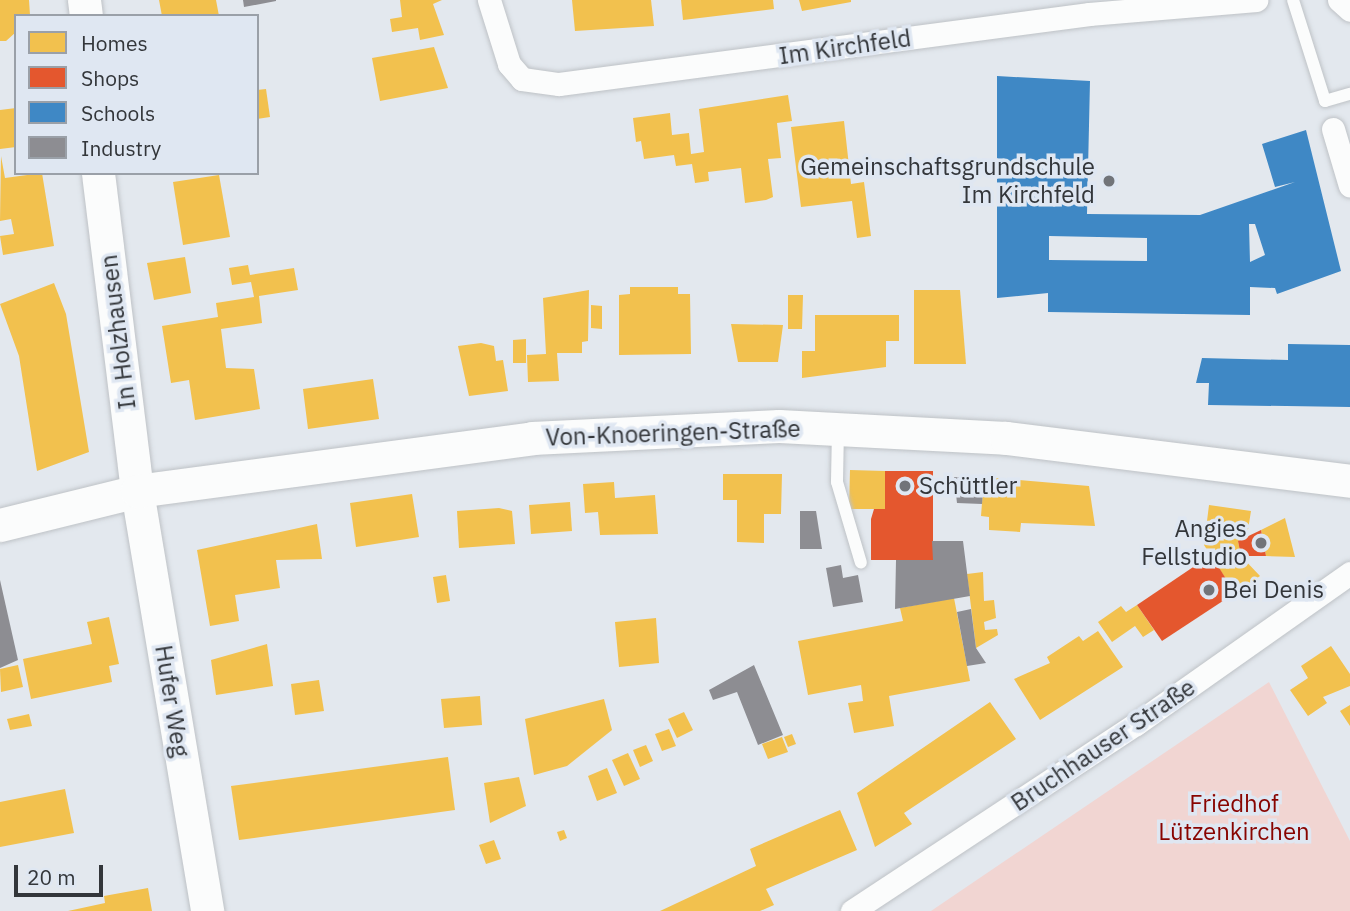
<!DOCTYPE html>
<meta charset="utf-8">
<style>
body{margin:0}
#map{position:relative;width:1350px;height:911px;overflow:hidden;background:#e3e8ee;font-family:"IBM Plex Sans",sans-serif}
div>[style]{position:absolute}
.green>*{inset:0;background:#f1d5d2}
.homes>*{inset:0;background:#f2c14e}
.shops>*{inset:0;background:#e4572e}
.schools>*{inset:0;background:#3f88c5}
.industry>*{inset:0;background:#8d8d92}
.roads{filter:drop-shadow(0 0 2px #bec2c6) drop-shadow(0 0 2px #bec2c6)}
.lane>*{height:12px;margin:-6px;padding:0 6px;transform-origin:6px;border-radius:6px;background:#fbfcfc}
.street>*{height:23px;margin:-11.5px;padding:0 11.5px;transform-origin:11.5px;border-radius:11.5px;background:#fbfcfc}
.secondary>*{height:33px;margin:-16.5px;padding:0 16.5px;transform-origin:16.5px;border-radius:16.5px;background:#fbfcfc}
.dots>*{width:19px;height:19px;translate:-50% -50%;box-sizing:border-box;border:4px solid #dfe7f2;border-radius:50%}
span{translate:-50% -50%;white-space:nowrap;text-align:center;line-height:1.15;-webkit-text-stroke:7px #dfe7f2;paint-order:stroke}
.street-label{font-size:24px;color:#33363a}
.poi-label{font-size:24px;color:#33363a}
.right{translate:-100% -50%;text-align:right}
.left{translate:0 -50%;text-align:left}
.park-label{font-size:24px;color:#880400}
.legend{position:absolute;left:14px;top:14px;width:245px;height:161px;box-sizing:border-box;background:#dfe7f2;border:2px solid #9aa0a8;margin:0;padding:9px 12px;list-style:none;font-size:21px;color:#33363a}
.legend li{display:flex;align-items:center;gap:14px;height:35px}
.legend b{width:35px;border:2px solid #9aa0a8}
.scale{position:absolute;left:14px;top:865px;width:89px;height:32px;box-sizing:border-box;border:4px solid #33363a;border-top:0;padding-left:9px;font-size:21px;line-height:24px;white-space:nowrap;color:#33363a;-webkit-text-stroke:5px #dfe7f2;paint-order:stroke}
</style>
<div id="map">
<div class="green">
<div style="clip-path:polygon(1269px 682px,1350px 841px,1350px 911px,931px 911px)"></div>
</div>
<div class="homes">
<div style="clip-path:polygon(0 0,29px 0,30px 15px,15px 16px,16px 32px,6px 41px,0 41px)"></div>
<div style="clip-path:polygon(159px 0,216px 0,219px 16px,162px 16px)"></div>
<div style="clip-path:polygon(400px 0,442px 0,433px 4px,444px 35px,420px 40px,418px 28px,392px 32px,390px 19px,402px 17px)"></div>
<div style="clip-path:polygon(572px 0,651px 0,654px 26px,575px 31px)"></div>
<div style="clip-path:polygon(681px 0,773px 0,774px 9px,683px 20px)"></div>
<div style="clip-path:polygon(799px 0,851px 0,851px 2px,802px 11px)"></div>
<div style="clip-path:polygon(434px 47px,448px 88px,380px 101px,372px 58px)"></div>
<div style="clip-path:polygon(266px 89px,270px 117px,257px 119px,257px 90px)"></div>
<div style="clip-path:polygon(788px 95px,792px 121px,777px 123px,781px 158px,768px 159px,773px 197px,766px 200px,745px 203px,741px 168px,708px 172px,709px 181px,695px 183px,692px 164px,676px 166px,674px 155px,644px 159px,641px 141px,636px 142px,633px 118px,670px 113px,672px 135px,689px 133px,691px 154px,704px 152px,699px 109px)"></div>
<div style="clip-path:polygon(16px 108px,16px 147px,0 149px,0 110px)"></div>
<div style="clip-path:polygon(844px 121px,851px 184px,864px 182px,871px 236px,857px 238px,852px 201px,801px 207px,791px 127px)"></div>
<div style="clip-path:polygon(1px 156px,5px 178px,42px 173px,54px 246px,3px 255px,0 236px,14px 234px,11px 219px,0 221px)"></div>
<div style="clip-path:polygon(219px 175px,230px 237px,183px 245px,173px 182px)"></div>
<div style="clip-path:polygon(185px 257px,191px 293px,154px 300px,147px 263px)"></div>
<div style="clip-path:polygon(248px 265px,250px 275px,294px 268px,298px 290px,259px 296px,262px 323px,221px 329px,226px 368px,254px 369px,260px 409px,195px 420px,189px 380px,171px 383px,162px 326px,218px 317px,216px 303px,254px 297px,251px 282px,232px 285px,229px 268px)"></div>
<div style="clip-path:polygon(54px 283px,66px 314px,89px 452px,37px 471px,19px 356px,0 304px)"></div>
<div style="clip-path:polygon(630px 287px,678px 287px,678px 294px,690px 294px,691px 354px,619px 355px,619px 295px,630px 294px)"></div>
<div style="clip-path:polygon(589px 290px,588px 341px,582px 342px,582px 353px,557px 353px,559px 381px,528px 382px,527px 355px,546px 354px,543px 298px)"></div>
<div style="clip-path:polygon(914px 290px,960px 290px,966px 364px,914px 364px)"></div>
<div style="clip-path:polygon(788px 295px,803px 295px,802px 329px,788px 329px)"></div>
<div style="clip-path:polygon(591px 305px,602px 306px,602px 329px,591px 328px)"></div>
<div style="clip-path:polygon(815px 315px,899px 315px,899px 341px,886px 341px,886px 367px,802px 378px,802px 351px,815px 351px)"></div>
<div style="clip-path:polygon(731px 324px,783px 325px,778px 362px,738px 362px)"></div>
<div style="clip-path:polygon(526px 339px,526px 363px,513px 363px,513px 340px)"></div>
<div style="clip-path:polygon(481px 343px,494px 346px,496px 361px,503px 360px,508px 391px,469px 396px,458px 346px)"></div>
<div style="clip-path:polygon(373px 379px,379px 419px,308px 429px,303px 389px)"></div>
<div style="clip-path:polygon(850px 470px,885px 471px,885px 509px,849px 509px)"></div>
<div style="clip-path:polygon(723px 474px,782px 474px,781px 514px,764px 514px,764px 543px,737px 542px,737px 500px,723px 500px)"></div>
<div style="clip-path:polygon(984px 477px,1089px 486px,1095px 526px,1021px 523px,1020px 532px,989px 530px,989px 517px,981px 516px)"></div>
<div style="clip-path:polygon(614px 482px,615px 498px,655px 495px,658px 534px,600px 535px,598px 512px,585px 513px,583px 484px)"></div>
<div style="clip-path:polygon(412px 494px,419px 537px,356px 547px,350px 503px)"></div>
<div style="clip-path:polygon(570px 502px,572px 531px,531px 534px,529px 505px)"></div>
<div style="clip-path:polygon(1209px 505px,1251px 511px,1247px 536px,1238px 541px,1241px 556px,1260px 576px,1235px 593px,1204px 545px)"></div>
<div style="clip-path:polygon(499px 508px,512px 511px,515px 544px,459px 548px,457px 511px)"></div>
<div style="clip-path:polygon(1285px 518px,1295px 557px,1266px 556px,1261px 530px)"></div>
<div style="clip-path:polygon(317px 524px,322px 559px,276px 560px,280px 588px,235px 595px,239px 621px,210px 626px,197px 550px)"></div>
<div style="clip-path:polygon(983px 572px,984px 601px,994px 600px,996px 618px,984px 622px,985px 630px,997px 629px,998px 635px,976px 648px,967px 574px)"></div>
<div style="clip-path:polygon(446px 575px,450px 601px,437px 603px,433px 577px)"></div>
<div style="clip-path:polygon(954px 598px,970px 681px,889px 696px,894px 726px,854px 733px,848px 703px,863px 701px,861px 685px,808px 695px,798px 641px,903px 621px,900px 608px)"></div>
<div style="clip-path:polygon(1137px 605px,1154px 630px,1143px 637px,1135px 626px,1112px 642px,1098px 622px,1121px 606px,1126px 612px)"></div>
<div style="clip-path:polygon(109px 617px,119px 664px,109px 666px,112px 682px,31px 699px,23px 659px,92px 644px,87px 622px)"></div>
<div style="clip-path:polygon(656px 618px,659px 663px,619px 667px,615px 622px)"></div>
<div style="clip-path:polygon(1098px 631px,1123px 667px,1040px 720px,1014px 679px,1050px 663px,1047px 657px,1079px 636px,1083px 641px)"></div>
<div style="clip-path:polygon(267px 644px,273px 686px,216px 695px,211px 660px)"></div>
<div style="clip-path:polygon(1331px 646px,1350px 674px,1350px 686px,1323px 697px,1327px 703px,1308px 716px,1290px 690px,1308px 678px,1301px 666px)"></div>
<div style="clip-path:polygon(18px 665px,23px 687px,1px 692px,0 669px)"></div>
<div style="clip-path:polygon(319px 680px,324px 711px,295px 715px,291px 684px)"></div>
<div style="clip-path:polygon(480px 696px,482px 725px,444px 728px,441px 699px)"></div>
<div style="clip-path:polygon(604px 699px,612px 730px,567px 766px,534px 775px,525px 719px)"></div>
<div style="clip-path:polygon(990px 702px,1016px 739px,904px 813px,912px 824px,875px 847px,857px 793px)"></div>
<div style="clip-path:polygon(1350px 705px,1350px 726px,1340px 711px)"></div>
<div style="clip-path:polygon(684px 712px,693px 730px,677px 738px,668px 719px)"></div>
<div style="clip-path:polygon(29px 714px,32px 726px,10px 730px,7px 719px)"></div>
<div style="clip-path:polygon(669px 729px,676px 746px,662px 751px,655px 734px)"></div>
<div style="clip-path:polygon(792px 734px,796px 744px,788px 747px,784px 737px)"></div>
<div style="clip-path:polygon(782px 737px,788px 752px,768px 759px,762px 744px)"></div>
<div style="clip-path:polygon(646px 745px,653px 761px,640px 767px,633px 750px)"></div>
<div style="clip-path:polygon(628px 753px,640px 779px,624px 786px,612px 760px)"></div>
<div style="clip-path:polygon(448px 757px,455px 810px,239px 840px,231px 786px)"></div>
<div style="clip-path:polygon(607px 768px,617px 793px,597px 801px,588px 776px)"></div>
<div style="clip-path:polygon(519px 777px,526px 806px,490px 823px,484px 783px)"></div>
<div style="clip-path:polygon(65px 789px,74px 833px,0 847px,0 802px)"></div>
<div style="clip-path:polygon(840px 810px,857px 850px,766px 889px,774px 905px,760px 911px,660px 911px,756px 866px,750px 849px)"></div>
<div style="clip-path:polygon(564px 830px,567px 838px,560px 841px,557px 832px)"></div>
<div style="clip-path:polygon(494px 840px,501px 859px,486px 864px,479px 845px)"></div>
<div style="clip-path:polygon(148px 888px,152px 911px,68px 911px,105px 903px,104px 896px)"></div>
</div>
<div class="shops">
<div style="clip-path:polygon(885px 471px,933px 471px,933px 560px,871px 560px,871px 519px,874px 509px,885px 509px)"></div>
<div style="clip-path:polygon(1261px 530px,1266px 556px,1241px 556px,1238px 541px)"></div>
<div style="clip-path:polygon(1211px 555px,1235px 593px,1162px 641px,1137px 605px)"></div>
</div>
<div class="schools">
<div style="clip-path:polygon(evenodd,997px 76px,1090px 81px,1087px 214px,1200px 215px,1295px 182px,1275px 187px,1262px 144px,1306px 130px,1341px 271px,1277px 294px,1275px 288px,1250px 287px,1250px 315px,1048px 312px,1048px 293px,997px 298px,997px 76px,1249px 224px,1255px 224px,1265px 255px,1250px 262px,1249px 224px,997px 76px,1049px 236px,1147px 238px,1147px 261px,1049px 260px,1049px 236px)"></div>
<div style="clip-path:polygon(1288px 344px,1350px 345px,1350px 407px,1208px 405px,1209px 383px,1196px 383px,1202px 358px,1288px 360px)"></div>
</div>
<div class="industry">
<div style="clip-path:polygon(243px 0,276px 0,276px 1px,244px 7px)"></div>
<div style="clip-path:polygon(954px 477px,984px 479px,982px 504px,957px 503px)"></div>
<div style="clip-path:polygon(800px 511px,816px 511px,822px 549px,800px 549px)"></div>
<div style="clip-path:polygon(932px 541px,963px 541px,970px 596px,895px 609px,896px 560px,933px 560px)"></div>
<div style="clip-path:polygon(841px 565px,843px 578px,858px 575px,863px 602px,833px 607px,826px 568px)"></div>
<div style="clip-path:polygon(0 580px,18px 660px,0 668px)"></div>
<div style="clip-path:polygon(971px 609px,976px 648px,986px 663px,967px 666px,957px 612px)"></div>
<div style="clip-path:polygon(754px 665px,783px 735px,758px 745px,737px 692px,713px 700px,709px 690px)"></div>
</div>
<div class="roads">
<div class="lane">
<div style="left:1293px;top:0;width:106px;rotate:72.4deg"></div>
<div style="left:1325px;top:101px;width:26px;rotate:-16deg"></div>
<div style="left:838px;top:429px;width:53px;rotate:91.1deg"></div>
<div style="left:837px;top:482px;width:84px;rotate:73.5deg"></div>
</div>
<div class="street">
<div style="left:489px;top:0;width:67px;rotate:72.6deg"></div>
<div style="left:509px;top:64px;width:20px;rotate:49deg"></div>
<div style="left:522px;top:79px;width:37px;rotate:8deg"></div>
<div style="left:559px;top:84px;width:535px;rotate:-7.52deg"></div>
<div style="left:1089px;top:14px;width:168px;rotate:-4.8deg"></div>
<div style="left:1339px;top:0;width:15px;rotate:42deg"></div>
<div style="left:1333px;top:129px;width:59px;rotate:73.4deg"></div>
<div style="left:852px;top:911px;width:340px;rotate:-33.4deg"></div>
<div style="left:1136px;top:724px;width:262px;rotate:-35.2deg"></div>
</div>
<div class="secondary">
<div style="left:84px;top:0;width:16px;rotate:83deg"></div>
<div style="left:98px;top:173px;width:320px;rotate:83deg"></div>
<div style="left:137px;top:491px;width:426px;rotate:80.5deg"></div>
<div style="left:0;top:525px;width:141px;rotate:-13.9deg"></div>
<div style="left:137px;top:491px;width:399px;rotate:-7.6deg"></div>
<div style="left:532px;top:438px;width:247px;rotate:-2.8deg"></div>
<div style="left:779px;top:426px;width:227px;rotate:3deg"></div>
<div style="left:1006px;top:438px;width:347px;rotate:7.1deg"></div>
</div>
</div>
<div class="dots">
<div style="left:1109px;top:181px;background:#717479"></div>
<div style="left:905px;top:486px;background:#717479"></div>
<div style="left:1261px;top:543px;background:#717479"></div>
<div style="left:1209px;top:590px;background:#717479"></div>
</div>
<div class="street-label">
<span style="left:845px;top:47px;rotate:-8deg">Im Kirchfeld</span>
<span style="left:118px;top:332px;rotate:-97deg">In Holzhausen</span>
<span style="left:673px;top:433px;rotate:-2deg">Von-Knoeringen-Straße</span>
<span style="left:172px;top:701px;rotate:81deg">Hufer Weg</span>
<span style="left:1103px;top:745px;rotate:-34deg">Bruchhauser Straße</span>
</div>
<div class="poi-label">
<span class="right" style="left:1095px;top:181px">Gemeinschaftsgrundschule<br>Im Kirchfeld</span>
<span class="left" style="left:919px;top:486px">Schüttler</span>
<span class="right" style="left:1247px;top:543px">Angies<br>Fellstudio</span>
<span class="left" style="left:1223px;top:590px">Bei Denis</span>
</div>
<div class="park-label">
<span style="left:1234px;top:818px">Friedhof<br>Lützenkirchen</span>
</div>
<ul class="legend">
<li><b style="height:19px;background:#f2c14e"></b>Homes</li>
<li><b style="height:19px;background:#e4572e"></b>Shops</li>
<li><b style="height:19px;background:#3f88c5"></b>Schools</li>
<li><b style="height:19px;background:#8d8d92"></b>Industry</li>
</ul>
<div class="scale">20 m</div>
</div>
